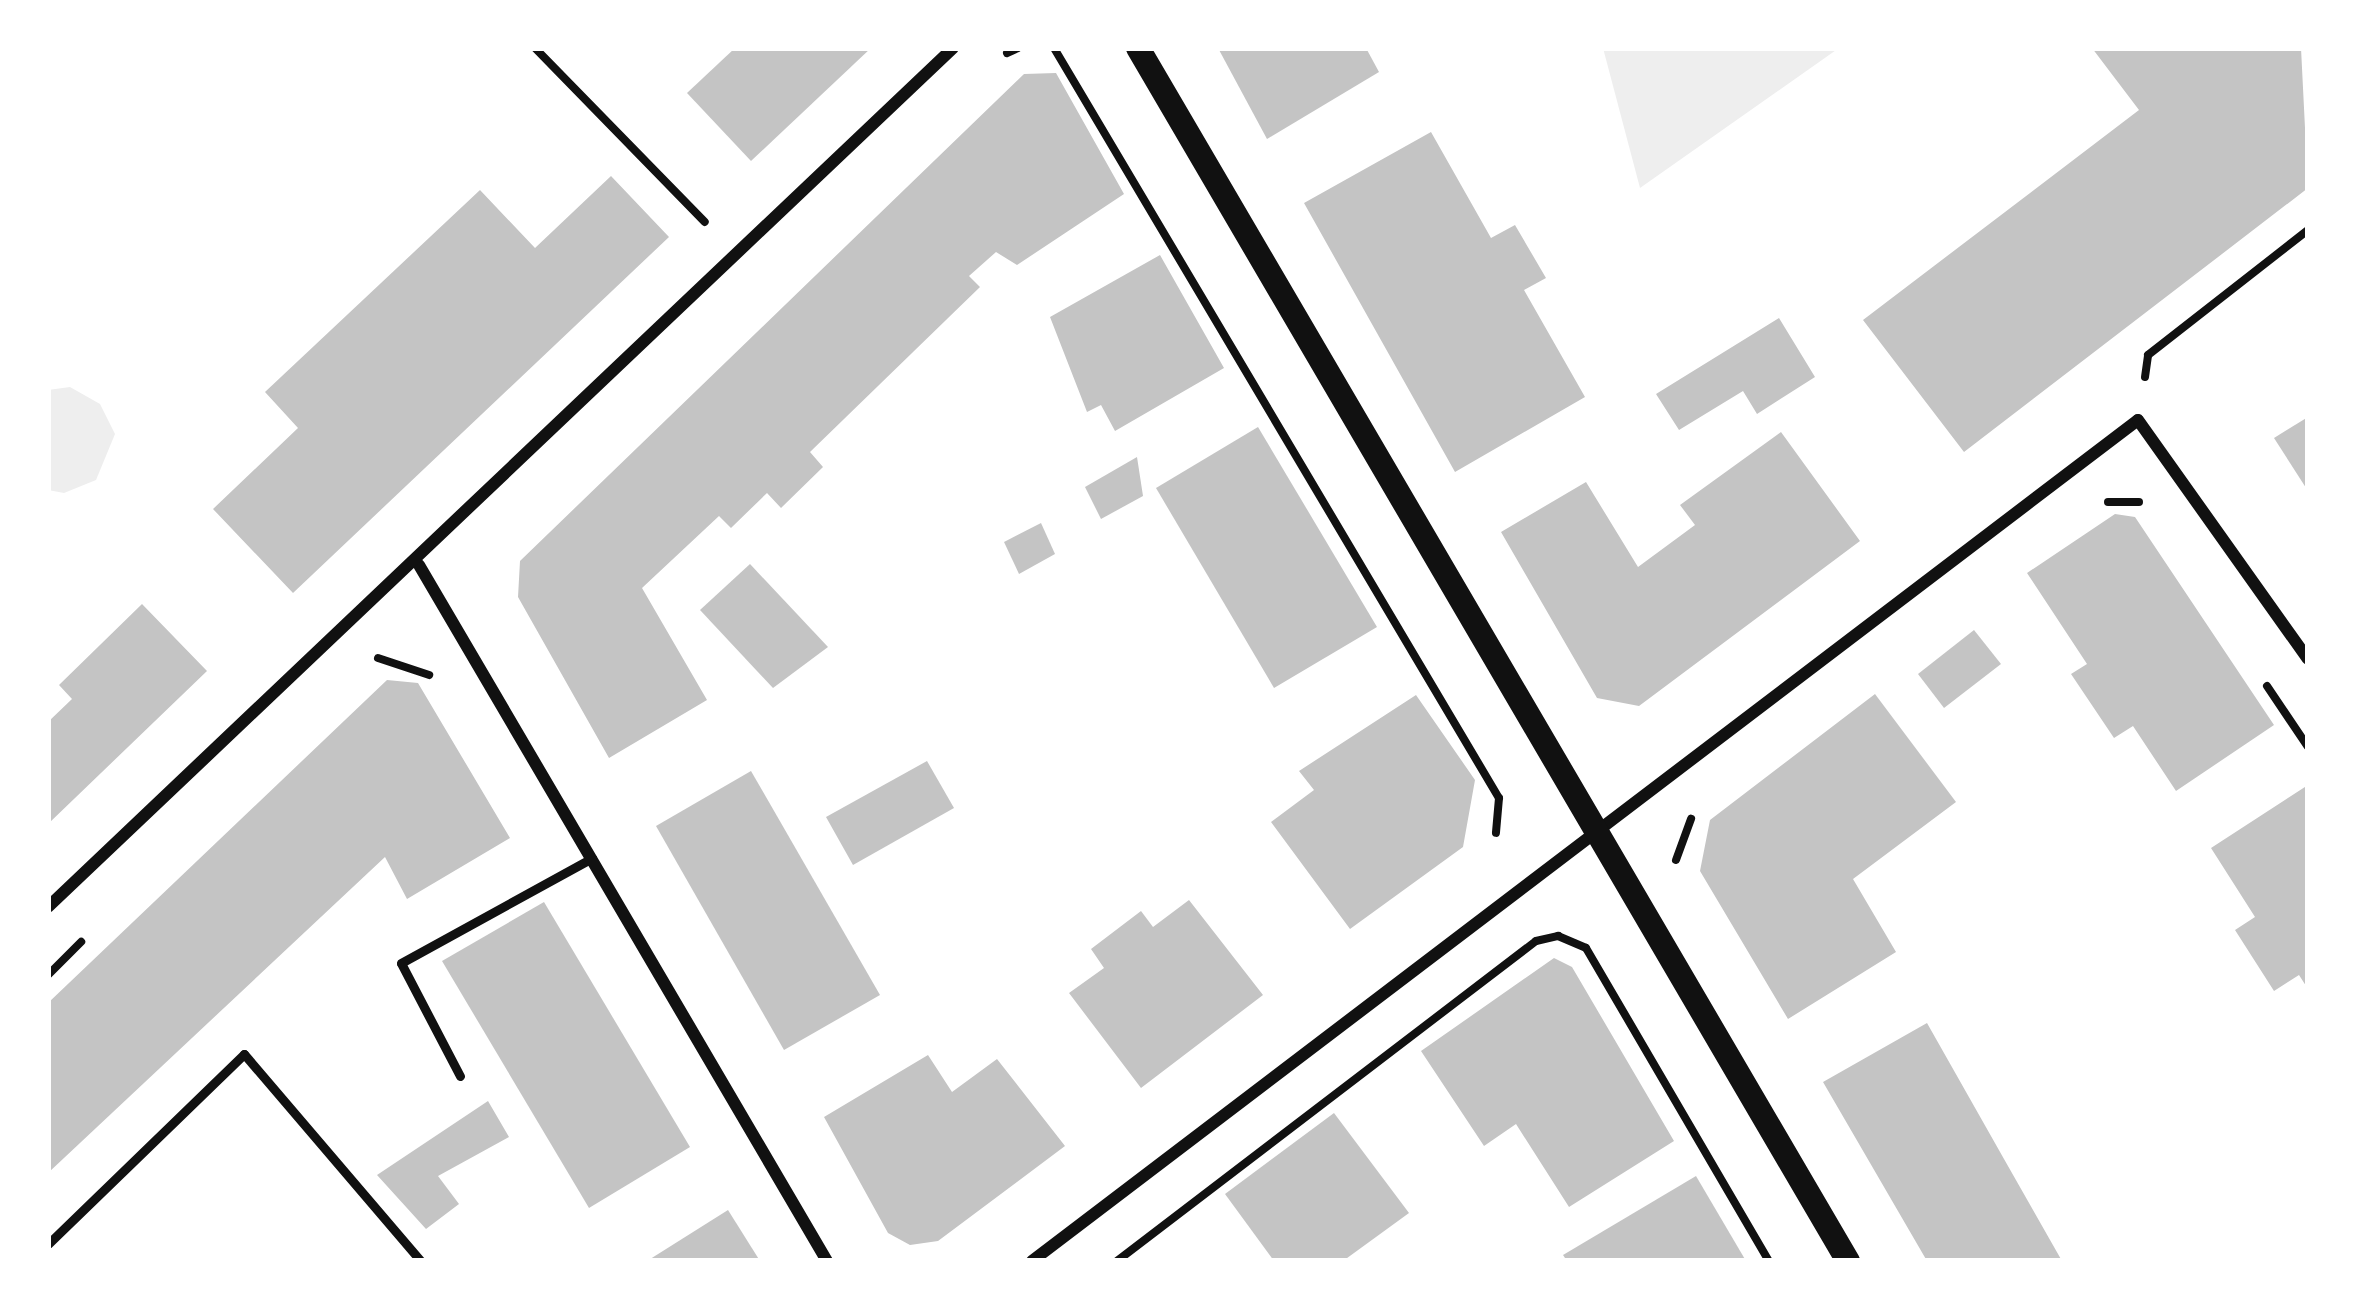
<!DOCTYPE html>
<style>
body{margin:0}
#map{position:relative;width:2356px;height:1309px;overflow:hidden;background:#fff;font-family:"Open Sans",sans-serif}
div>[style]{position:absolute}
.green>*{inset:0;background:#eee}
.building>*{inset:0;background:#c4c4c4}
.path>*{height:8px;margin:-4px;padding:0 4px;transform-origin:4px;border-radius:4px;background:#111}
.service>*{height:9px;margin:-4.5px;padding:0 4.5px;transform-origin:4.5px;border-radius:4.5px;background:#111}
.minor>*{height:12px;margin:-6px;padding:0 6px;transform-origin:6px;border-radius:6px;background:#111}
.secondary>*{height:24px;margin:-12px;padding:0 12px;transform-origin:12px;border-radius:12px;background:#111}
span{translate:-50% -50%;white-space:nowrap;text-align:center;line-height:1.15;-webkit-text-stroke:9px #fff;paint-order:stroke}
.frame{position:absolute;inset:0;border:51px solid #fff;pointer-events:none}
</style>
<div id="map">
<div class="green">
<div style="clip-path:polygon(1603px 48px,1839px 48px,1640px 188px)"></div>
<div style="clip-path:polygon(70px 387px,100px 404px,115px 434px,96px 480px,64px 493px,48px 490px,48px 390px)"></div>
</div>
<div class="building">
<div style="clip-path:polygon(735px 48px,871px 48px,751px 161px,687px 93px)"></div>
<div style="clip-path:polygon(1218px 48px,1366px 48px,1379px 72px,1267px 139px)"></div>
<div style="clip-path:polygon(2092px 48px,2301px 48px,2308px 188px,1964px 452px,1863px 320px,2139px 110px)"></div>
<div style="clip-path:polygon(1056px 73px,1124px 194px,1017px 265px,996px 252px,969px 276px,980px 287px,810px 452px,823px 467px,781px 508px,767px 493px,731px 528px,719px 516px,642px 588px,707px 700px,609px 758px,518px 597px,520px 561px,1024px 74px)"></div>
<div style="clip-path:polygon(1431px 132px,1491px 238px,1515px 225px,1546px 278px,1524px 290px,1585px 397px,1455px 472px,1304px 203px)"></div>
<div style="clip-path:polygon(611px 176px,669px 237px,293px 593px,213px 509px,298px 428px,265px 392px,480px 190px,535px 248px)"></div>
<div style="clip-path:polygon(1160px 255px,1224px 368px,1115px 431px,1101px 405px,1087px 412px,1050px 317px)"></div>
<div style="clip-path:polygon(1779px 318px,1815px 377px,1757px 414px,1743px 391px,1679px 430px,1656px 394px)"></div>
<div style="clip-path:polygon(2308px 417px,2308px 491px,2274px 438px)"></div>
<div style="clip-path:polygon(1258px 427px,1377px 627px,1274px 688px,1156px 488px)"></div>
<div style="clip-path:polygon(1781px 432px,1860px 541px,1639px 706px,1597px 698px,1501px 532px,1586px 482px,1638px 567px,1695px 525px,1680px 505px)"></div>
<div style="clip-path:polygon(1137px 457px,1143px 496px,1101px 519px,1085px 487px)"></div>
<div style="clip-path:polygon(2115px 514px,2135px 517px,2274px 725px,2176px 791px,2133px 726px,2114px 738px,2071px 674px,2087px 664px,2027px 573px)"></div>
<div style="clip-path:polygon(1041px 523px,1055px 554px,1019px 574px,1004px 542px)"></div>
<div style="clip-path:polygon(750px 564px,828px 647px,773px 688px,700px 610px)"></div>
<div style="clip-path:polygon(142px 604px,207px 671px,48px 824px,48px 722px,72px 699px,59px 685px)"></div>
<div style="clip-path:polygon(1974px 630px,2001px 664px,1944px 708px,1918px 674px)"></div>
<div style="clip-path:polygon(387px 680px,418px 683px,510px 838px,407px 899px,385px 857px,48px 1173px,48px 1003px)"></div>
<div style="clip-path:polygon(1875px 694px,1956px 802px,1853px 879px,1896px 952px,1788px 1019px,1700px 871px,1710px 820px)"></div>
<div style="clip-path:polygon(1416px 695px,1475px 780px,1463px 847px,1350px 929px,1271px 822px,1314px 790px,1299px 771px)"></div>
<div style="clip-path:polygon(927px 761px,954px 808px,853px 865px,826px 817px)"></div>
<div style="clip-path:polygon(751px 771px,880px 995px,784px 1050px,656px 826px)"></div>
<div style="clip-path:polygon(2308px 785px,2308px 989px,2299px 975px,2274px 991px,2235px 930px,2255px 917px,2211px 848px)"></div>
<div style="clip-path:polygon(1189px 900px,1263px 995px,1141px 1088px,1069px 993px,1104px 968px,1091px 949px,1141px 911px,1153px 927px)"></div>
<div style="clip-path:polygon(544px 902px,690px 1147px,589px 1208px,442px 961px)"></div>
<div style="clip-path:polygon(1554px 958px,1572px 967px,1674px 1141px,1569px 1207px,1516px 1124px,1484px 1146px,1421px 1051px)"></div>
<div style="clip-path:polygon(1927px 1023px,2004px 1159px,2062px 1261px,1927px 1261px,1823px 1082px)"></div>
<div style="clip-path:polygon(928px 1055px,952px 1092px,997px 1059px,1065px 1146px,938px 1241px,910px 1245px,888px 1233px,824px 1117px)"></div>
<div style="clip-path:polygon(488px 1101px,509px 1137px,438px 1176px,459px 1204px,426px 1229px,377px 1175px)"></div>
<div style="clip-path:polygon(1334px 1113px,1409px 1213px,1343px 1261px,1274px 1261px,1225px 1194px)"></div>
<div style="clip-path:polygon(1696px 1176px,1746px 1261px,1567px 1261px,1563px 1255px)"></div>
<div style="clip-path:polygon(728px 1210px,760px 1261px,647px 1261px)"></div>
</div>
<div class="path">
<div style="left:535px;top:48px;width:243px;rotate:45.7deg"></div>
<div style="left:1054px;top:48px;width:872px;rotate:59.32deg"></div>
<div style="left:1499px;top:798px;width:35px;rotate:95deg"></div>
<div style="left:1007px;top:53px;width:12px;rotate:-24deg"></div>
<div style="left:2145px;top:377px;width:22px;rotate:-82deg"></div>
<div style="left:2148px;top:355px;width:203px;rotate:-38deg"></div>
<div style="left:2108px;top:502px;width:31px"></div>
<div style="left:378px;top:658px;width:54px;rotate:18.4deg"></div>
<div style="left:2267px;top:686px;width:73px;rotate:56.1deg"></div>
<div style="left:1676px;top:860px;width:44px;rotate:-69.9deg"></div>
<div style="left:48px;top:975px;width:47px;rotate:-45deg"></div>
<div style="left:1117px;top:1261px;width:527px;rotate:-37.37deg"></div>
<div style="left:1536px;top:941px;width:23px;rotate:-13deg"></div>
<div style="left:1558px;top:936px;width:30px;rotate:23deg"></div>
<div style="left:1586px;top:948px;width:363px;rotate:59.7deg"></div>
</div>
<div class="service">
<div style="left:460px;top:1076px;width:127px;rotate:-117.6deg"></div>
<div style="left:401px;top:963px;width:218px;rotate:-28.8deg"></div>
<div style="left:48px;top:1244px;width:273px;rotate:-44.1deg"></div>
<div style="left:244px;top:1054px;width:272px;rotate:49.5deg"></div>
</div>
<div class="minor">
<div style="left:419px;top:565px;width:807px;rotate:59.62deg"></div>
<div style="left:48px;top:907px;width:1248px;rotate:-43.51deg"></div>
<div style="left:1032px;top:1261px;width:1389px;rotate:-37.25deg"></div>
<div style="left:2138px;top:420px;width:293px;rotate:54.6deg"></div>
</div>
<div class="secondary">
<div style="left:1138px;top:48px;width:1406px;rotate:59.66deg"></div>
</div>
<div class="frame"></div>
</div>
